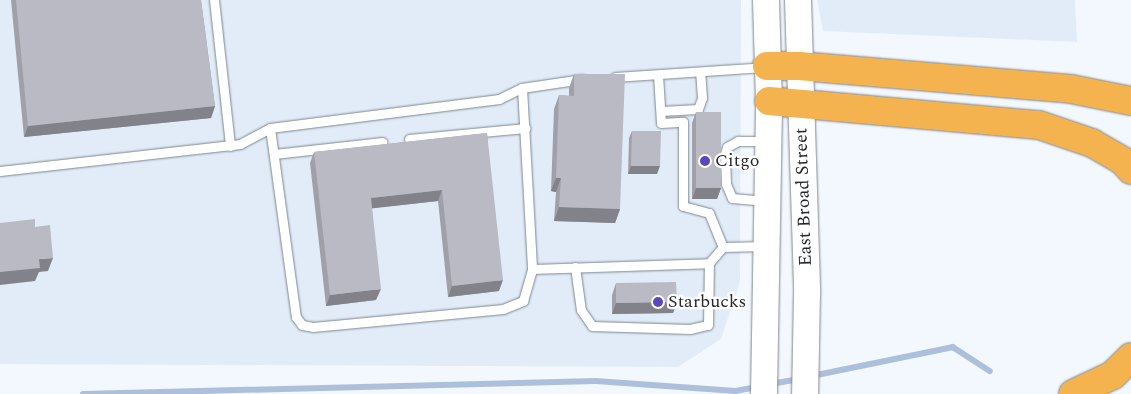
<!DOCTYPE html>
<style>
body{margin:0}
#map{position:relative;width:1131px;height:394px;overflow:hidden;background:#f3f8fe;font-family:Spectral,serif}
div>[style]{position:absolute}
.built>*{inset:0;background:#e2ecf9}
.stream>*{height:5.5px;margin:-2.75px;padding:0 2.75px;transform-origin:2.75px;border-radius:2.75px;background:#adc0db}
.roads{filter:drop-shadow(0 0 1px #7e868e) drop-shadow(0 0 1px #7e868e)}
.lane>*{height:9px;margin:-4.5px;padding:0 4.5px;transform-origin:4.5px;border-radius:4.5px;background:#fff}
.secondary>*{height:26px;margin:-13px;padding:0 13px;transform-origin:13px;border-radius:13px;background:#fff}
.highway>*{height:28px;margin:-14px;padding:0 14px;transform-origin:14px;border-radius:14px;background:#f4b34e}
.wall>*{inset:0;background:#a0a0a9}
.shaded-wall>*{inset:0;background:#82828a}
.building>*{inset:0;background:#babac5}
.dots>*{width:14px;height:14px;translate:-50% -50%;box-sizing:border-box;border:2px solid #fff;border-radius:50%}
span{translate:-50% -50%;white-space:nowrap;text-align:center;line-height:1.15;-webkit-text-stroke:4.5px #fff;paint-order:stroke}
.poi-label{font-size:18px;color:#25282b}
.left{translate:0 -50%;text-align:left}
.street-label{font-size:18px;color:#25282b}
</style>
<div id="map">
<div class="built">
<div style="clip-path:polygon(0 0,741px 0,740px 282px,721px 339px,678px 367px,0 364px)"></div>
<div style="clip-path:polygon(817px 0,1075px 0,1077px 42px,823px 31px)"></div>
</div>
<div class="stream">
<div style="left:812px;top:376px;width:144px;rotate:-11.6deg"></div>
<div style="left:953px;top:347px;width:44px;rotate:33deg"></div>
<div style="left:771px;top:384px;width:27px;rotate:-10deg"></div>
<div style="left:83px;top:394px;width:513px;rotate:-1.45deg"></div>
<div style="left:596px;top:381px;width:140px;rotate:4.1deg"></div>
<div style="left:736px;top:391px;width:21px;rotate:-11deg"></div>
</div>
<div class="roads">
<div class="lane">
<div style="left:214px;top:0;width:147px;rotate:83.7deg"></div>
<div style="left:658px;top:75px;width:48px;rotate:86.4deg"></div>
<div style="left:661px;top:123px;width:22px;rotate:-3deg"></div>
<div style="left:683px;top:122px;width:84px;rotate:90deg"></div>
<div style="left:683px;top:206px;width:27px;rotate:15deg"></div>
<div style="left:709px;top:213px;width:37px;rotate:68deg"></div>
<div style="left:615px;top:77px;width:149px;rotate:-3.8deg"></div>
<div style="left:582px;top:79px;width:61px;rotate:171.5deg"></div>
<div style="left:522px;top:88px;width:181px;rotate:86.8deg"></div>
<div style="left:532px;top:269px;width:177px;rotate:-1.9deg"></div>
<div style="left:709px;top:263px;width:21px;rotate:-49deg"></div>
<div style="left:723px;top:247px;width:43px;rotate:-1.3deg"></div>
<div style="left:661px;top:111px;width:37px;rotate:-3deg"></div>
<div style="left:698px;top:109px;width:12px;rotate:-70deg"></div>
<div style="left:702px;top:98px;width:26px;rotate:-94deg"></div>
<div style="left:270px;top:128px;width:191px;rotate:82.2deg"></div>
<div style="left:296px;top:317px;width:10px;rotate:53deg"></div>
<div style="left:302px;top:325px;width:11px;rotate:10deg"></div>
<div style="left:313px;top:327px;width:191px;rotate:-5.4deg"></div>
<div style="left:503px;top:309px;width:22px;rotate:-22deg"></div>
<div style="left:523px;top:301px;width:33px;rotate:-74deg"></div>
<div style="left:409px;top:139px;width:117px;rotate:-5.4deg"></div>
<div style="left:274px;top:154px;width:109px;rotate:-6.3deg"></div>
<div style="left:0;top:171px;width:242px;rotate:-6.4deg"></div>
<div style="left:240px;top:144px;width:34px;rotate:-28deg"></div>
<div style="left:270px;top:128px;width:231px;rotate:-7.2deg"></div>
<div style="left:499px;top:99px;width:25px;rotate:-26deg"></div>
<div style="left:766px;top:201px;width:34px;rotate:-175deg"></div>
<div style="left:732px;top:198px;width:15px;rotate:-113deg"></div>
<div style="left:726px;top:184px;width:30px;rotate:-92deg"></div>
<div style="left:725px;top:154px;width:7px;rotate:-74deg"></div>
<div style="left:727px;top:147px;width:13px;rotate:-29deg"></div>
<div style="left:738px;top:141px;width:29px"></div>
<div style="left:575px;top:267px;width:43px;rotate:82.1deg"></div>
<div style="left:581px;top:310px;width:19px;rotate:55deg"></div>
<div style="left:592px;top:326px;width:98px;rotate:1.8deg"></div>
<div style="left:690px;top:329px;width:18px;rotate:-13deg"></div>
<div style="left:708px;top:325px;width:62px;rotate:-89.1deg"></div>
</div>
<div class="secondary">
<div style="left:798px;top:0;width:294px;rotate:88.2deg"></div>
<div style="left:807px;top:294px;width:100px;rotate:91.1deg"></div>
<div style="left:764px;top:394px;width:293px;rotate:-89deg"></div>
<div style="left:769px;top:101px;width:101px;rotate:-91.7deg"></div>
</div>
<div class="highway">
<div style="left:767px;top:66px;width:32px"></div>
<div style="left:799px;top:66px;width:273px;rotate:4.8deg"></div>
<div style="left:1071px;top:89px;width:61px;rotate:11.3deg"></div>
<div style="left:769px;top:101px;width:271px;rotate:5.1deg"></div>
<div style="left:1039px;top:125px;width:56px;rotate:18.8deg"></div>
<div style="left:1092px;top:143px;width:36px;rotate:30deg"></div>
<div style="left:1123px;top:161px;width:12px;rotate:48deg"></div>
<div style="left:1073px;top:394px;width:44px;rotate:-25.4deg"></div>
<div style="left:1113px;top:375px;width:25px;rotate:-45deg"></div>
</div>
</div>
<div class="wall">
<div style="clip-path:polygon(11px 0,201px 0,215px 106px,211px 118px,24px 137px)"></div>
<div style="clip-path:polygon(574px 74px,620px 209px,615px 223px,554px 221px,556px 192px,551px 191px,554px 109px,559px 95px,569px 96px,569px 88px)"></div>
<div style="clip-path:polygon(696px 112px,721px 188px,717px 199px,692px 199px,692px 123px)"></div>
<div style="clip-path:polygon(632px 131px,657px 174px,628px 174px,629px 138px)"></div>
<div style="clip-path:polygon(487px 133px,499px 291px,448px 297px,438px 201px,372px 208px,376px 300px,326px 306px,310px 163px,314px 152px)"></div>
<div style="clip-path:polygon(616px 283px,677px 302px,673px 313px,612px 314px,612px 295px)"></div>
</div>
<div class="shaded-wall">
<div style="clip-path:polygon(215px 106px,211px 118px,24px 137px,28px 126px)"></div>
<div style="clip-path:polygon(631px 166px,660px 166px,657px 174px,628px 174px)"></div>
<div style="clip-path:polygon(556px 178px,561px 178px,556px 192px,551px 191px)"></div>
<div style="clip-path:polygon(696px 188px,721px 188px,717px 199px,692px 199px)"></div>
<div style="clip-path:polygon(442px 190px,438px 201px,367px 209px,371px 198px)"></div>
<div style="clip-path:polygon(559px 207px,620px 209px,615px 223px,554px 221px)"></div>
<div style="clip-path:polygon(53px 258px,48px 271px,39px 272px,35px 281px,0 285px,0 272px,39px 259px)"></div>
<div style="clip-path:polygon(503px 280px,499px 291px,448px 297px,452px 286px)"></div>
<div style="clip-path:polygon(381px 289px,376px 300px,326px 306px,330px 295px)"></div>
<div style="clip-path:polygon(677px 302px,673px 313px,612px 314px,616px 303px)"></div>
</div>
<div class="building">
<div style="clip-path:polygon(16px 0,201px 0,215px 106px,28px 126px)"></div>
<div style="clip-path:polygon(574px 74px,625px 74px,620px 209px,559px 207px,561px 178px,556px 178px,559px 95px,574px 96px)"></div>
<div style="clip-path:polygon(696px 112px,721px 112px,721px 188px,696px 188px)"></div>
<div style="clip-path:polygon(632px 131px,661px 131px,660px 166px,631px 166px)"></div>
<div style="clip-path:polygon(487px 133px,503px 280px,452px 286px,442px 190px,371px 198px,381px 289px,330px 295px,314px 152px)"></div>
<div style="clip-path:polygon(35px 219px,35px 227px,50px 225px,53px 258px,39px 259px,40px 268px,0 272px,0 223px)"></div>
<div style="clip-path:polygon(676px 282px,677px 302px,616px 303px,616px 283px)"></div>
</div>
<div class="dots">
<div style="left:705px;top:161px;background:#5d47bf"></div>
<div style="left:658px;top:302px;background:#5d47bf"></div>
</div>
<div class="poi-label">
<span class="left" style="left:715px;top:161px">Citgo</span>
<span class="left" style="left:668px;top:302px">Starbucks</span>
</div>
<div class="street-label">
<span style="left:804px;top:197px;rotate:-92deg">East Broad Street</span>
</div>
</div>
